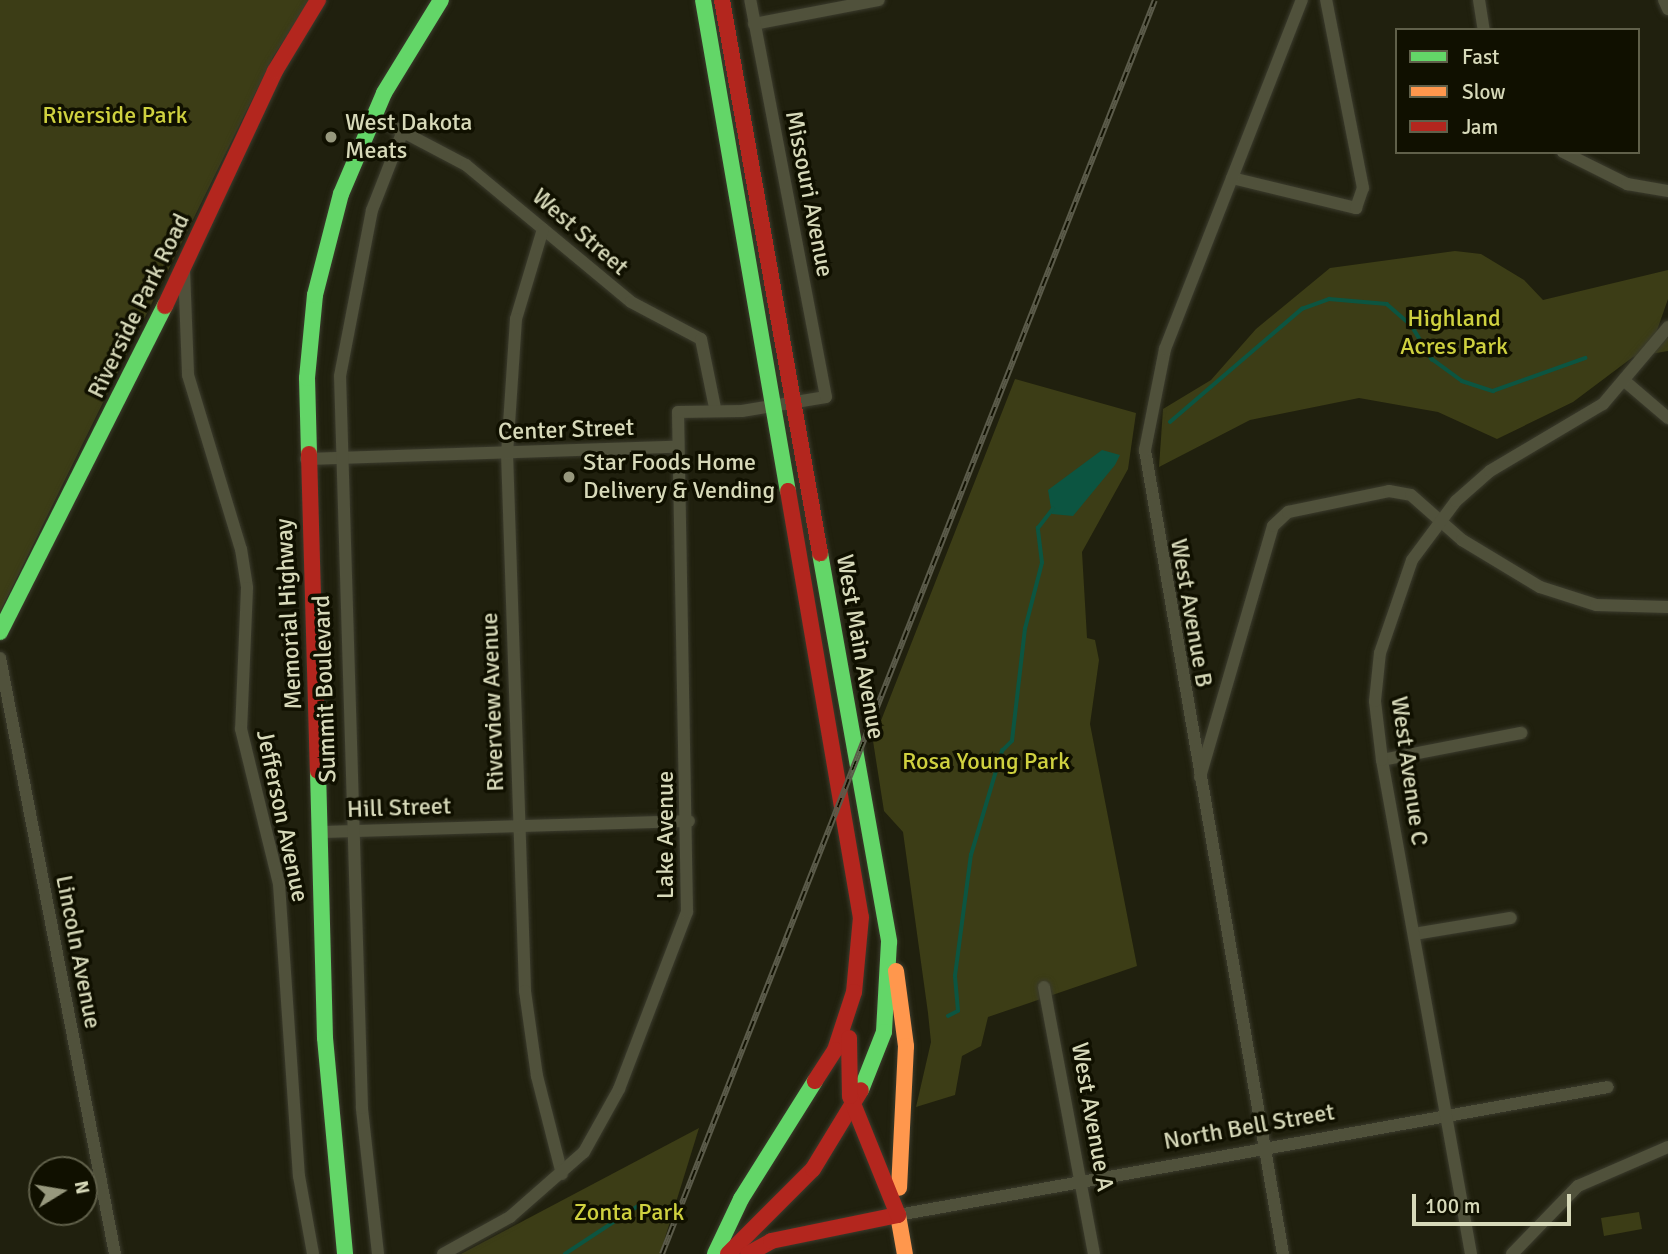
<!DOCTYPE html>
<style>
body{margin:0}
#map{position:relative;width:1668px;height:1254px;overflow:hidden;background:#20200e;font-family:Signika,sans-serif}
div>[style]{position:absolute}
.green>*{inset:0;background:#3c3d16}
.water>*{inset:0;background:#0c5541}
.stream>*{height:3.5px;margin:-1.75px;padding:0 1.75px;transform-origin:1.75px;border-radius:1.75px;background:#0c5541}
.roads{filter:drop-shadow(0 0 2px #3b3b2d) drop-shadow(0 0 2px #3b3b2d)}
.street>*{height:12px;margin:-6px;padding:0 6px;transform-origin:6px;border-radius:6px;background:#50513b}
.fast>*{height:16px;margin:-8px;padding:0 8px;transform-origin:8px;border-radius:8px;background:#63d668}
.slow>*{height:16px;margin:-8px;padding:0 8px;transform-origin:8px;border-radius:8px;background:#ff974d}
.jam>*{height:16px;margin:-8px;padding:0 8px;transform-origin:8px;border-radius:8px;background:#b3261e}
.rail>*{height:6px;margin-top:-3px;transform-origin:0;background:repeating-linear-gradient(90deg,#101000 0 10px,#5b5b4a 0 20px);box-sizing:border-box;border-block:2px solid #5b5b4a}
.dots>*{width:19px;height:19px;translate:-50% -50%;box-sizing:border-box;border:4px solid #101000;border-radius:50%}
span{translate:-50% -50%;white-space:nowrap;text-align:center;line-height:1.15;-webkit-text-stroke:7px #101000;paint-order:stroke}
.park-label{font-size:24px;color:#cfd13f}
.poi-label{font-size:24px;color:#d7d9b9}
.left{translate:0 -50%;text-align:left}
.street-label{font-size:24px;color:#d7d9b9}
.legend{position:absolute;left:1395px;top:28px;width:245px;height:126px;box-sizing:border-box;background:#101000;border:2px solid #60604a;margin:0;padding:9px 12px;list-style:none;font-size:21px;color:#d7d9b9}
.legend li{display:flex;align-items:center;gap:14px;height:35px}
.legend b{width:35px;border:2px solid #60604a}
.north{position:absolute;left:28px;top:1156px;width:70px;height:70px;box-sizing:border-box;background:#101000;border:2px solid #60604a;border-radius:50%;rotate:79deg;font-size:19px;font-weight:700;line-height:28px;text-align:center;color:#d7d9b9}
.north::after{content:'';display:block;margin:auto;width:24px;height:32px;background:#97987d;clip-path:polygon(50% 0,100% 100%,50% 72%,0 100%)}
.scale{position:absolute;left:1412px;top:1194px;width:159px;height:32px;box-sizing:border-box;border:4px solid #d7d9b9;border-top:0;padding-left:9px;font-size:21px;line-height:24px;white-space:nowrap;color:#d7d9b9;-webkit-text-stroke:5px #101000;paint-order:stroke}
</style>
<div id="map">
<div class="green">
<div style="clip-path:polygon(0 0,310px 0,273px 57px,0 612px)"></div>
<div style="clip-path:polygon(1455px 251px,1481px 254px,1524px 280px,1543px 300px,1668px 270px,1668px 299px,1654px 339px,1668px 338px,1668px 351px,1633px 357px,1573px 402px,1497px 439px,1438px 412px,1359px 398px,1250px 420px,1159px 467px,1163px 409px,1211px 380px,1256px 329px,1330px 268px)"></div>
<div style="clip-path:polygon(1015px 379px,1136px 413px,1128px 469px,1082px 552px,1087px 638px,1095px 640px,1099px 660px,1090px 724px,1137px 966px,988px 1017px,981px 1046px,962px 1056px,955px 1095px,916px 1107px,931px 1042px,928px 1013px,903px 832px,884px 811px,873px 741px)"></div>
<div style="clip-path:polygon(699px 1128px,660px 1254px,461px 1254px)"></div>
<div style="clip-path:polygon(1639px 1212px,1642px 1229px,1604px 1236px,1601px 1218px)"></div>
</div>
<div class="water">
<div style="clip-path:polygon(1102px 450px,1120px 455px,1115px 465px,1073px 516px,1052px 514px,1048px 490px)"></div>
</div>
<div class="stream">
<div style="left:1170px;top:422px;width:174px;rotate:-40.6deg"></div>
<div style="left:1302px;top:309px;width:29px;rotate:-20deg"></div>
<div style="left:1329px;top:299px;width:58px;rotate:4.9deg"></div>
<div style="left:1387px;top:304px;width:33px;rotate:41deg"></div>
<div style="left:1412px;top:326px;width:39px;rotate:59deg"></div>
<div style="left:1432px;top:359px;width:37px;rotate:36deg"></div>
<div style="left:1462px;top:381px;width:33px;rotate:18deg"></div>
<div style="left:1493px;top:391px;width:98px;rotate:-19.7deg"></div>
<div style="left:948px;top:1016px;width:11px;rotate:-27deg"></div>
<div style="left:958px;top:1011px;width:35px;rotate:-95deg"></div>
<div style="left:955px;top:976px;width:122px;rotate:-82.5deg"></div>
<div style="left:971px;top:855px;width:109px;rotate:-73.4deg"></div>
<div style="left:1002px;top:751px;width:14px;rotate:-45deg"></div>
<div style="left:1012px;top:741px;width:113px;rotate:-83.4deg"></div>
<div style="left:1025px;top:629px;width:68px;rotate:-75.6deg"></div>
<div style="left:1042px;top:563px;width:35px;rotate:-97deg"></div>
<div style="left:1038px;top:528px;width:24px;rotate:-52deg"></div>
<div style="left:565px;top:1254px;width:87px;rotate:-33.3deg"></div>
</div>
<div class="roads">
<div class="street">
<div style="left:1479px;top:0;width:30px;rotate:81deg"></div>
<div style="left:1664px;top:0;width:10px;rotate:66deg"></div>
<div style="left:754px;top:24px;width:127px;rotate:-10.9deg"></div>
<div style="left:373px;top:116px;width:105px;rotate:27.8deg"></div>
<div style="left:466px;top:165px;width:214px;rotate:39.7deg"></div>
<div style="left:631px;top:302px;width:79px;rotate:27.9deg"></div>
<div style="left:701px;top:339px;width:70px;rotate:78.5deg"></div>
<div style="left:1563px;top:152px;width:72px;rotate:26.6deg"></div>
<div style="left:1627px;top:184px;width:42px;rotate:9.7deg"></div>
<div style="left:1232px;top:178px;width:128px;rotate:13.6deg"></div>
<div style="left:1356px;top:208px;width:21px;rotate:-71deg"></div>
<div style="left:1363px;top:188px;width:192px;rotate:-101.1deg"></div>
<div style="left:543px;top:229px;width:94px;rotate:106.7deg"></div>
<div style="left:516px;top:319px;width:134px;rotate:93.8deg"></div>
<div style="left:507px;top:453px;width:538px;rotate:88.08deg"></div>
<div style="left:525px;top:991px;width:86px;rotate:82deg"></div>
<div style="left:537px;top:1076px;width:101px;rotate:75.7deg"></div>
<div style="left:184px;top:269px;width:106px;rotate:87.8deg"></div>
<div style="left:188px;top:375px;width:182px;rotate:73.1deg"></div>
<div style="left:241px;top:549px;width:39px;rotate:81deg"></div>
<div style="left:247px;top:588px;width:141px;rotate:92.4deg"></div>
<div style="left:241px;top:729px;width:160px;rotate:76.2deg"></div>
<div style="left:279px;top:884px;width:293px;rotate:86.1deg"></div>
<div style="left:299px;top:1176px;width:79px;rotate:79.8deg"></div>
<div style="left:1627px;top:383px;width:54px;rotate:40.5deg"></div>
<div style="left:306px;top:459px;width:369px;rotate:-1.9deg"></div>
<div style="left:0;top:658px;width:607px;rotate:79.08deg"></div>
<div style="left:1382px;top:760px;width:142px;rotate:-11deg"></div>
<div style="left:1200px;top:777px;width:261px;rotate:-73.8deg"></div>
<div style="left:1273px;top:526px;width:21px;rotate:-43deg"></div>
<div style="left:1288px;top:512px;width:103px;rotate:-11.7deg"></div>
<div style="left:1389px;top:491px;width:22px;rotate:10deg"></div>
<div style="left:1411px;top:495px;width:68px;rotate:41.4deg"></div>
<div style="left:1462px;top:540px;width:91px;rotate:31.1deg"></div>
<div style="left:1540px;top:587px;width:59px;rotate:17.8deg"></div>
<div style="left:1596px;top:605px;width:72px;rotate:1.6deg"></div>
<div style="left:320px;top:832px;width:369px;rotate:-1.7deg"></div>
<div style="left:1414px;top:934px;width:98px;rotate:-9.4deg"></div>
<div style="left:1044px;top:987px;width:272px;rotate:79.4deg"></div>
<div style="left:898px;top:1215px;width:721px;rotate:-10.22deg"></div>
<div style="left:378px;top:1254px;width:147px;rotate:-96.3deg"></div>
<div style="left:362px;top:1108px;width:732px;rotate:-91.72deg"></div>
<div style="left:340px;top:376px;width:169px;rotate:-79.1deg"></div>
<div style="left:372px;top:210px;width:85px;rotate:-68.6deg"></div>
<div style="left:443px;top:1254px;width:77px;rotate:-28.9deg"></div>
<div style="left:510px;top:1217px;width:98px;rotate:-41.3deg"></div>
<div style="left:584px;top:1152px;width:72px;rotate:-60.9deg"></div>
<div style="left:619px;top:1089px;width:190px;rotate:-69deg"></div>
<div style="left:687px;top:912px;width:500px;rotate:-91.03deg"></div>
<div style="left:678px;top:412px;width:64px;rotate:-0.9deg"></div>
<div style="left:742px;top:411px;width:85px;rotate:-9.5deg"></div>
<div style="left:826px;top:397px;width:404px;rotate:-100.8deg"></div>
<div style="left:1283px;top:1254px;width:816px;rotate:-99.74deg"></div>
<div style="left:1145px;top:450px;width:103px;rotate:-78.8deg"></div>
<div style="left:1165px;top:349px;width:375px;rotate:-68.6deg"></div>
<div style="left:1471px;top:1254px;width:502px;rotate:-100.21deg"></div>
<div style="left:1382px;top:760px;width:59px;rotate:-96.8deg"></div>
<div style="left:1375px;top:701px;width:48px;rotate:-84.1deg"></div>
<div style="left:1380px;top:653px;width:98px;rotate:-71deg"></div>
<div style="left:1412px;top:560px;width:74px;rotate:-53.3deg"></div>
<div style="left:1456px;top:501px;width:45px;rotate:-41.4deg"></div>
<div style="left:1490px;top:471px;width:131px;rotate:-30.7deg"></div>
<div style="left:1603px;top:404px;width:101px;rotate:-49.8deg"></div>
<div style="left:1512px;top:1254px;width:95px;rotate:-45.9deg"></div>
<div style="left:1578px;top:1186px;width:98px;rotate:-23.4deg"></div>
</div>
<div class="fast">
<div style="left:703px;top:0;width:498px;rotate:80.2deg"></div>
<div style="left:309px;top:454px;width:76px;rotate:-91.5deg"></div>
<div style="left:307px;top:378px;width:83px;rotate:-84.5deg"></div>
<div style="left:315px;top:295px;width:104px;rotate:-75.6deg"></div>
<div style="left:341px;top:194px;width:110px;rotate:-66.9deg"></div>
<div style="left:384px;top:93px;width:109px;rotate:-58.5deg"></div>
<div style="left:820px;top:553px;width:395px;rotate:79.9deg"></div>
<div style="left:889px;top:942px;width:90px;rotate:93.2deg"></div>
<div style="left:884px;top:1032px;width:62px;rotate:111.6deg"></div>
<div style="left:0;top:632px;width:365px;rotate:-63.2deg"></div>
<div style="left:318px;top:771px;width:267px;rotate:88.5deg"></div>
<div style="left:325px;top:1038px;width:217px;rotate:84.7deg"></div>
<div style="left:715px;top:1254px;width:61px;rotate:-64.7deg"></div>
<div style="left:741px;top:1199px;width:139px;rotate:-57.9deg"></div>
</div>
<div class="slow">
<div style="left:896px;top:971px;width:76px;rotate:82.4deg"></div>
<div style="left:906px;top:1046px;width:142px;rotate:92.8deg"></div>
<div style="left:898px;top:1215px;width:40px;rotate:80deg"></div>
</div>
<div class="jam">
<div style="left:722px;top:0;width:562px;rotate:79.95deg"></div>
<div style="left:165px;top:306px;width:259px;rotate:-64.9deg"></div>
<div style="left:275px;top:71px;width:83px;rotate:-58.8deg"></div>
<div style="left:309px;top:454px;width:317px;rotate:88.4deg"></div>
<div style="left:788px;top:491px;width:432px;rotate:80.3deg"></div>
<div style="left:861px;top:917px;width:75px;rotate:95.3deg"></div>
<div style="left:854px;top:992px;width:61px;rotate:108.1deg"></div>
<div style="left:835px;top:1050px;width:37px;rotate:123deg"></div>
<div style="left:728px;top:1254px;width:120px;rotate:-45deg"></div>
<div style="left:813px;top:1169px;width:92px;rotate:-58.7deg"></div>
<div style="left:748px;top:1254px;width:26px;rotate:-29deg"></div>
<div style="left:771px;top:1241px;width:130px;rotate:-11.6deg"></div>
<div style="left:898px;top:1215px;width:128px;rotate:-112deg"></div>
<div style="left:850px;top:1096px;width:58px;rotate:-91deg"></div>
</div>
</div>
<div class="rail">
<div style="left:662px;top:1254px;width:1347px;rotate:-68.54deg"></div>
</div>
<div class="dots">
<div style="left:331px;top:137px;background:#97987d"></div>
<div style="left:569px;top:477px;background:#97987d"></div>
</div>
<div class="park-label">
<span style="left:115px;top:116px">Riverside Park</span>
<span style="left:1454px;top:333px">Highland<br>Acres Park</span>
<span style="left:986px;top:762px">Rosa Young Park</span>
<span style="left:629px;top:1213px">Zonta Park</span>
</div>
<div class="poi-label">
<span class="left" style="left:345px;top:137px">West Dakota<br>Meats</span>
<span class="left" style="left:583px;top:477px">Star Foods Home<br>Delivery &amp; Vending</span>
</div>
<div class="street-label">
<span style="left:809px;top:194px;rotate:79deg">Missouri Avenue</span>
<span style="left:580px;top:232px;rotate:41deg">West Street</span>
<span style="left:139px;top:306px;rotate:-64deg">Riverside Park Road</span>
<span style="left:566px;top:430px;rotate:-2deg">Center Street</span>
<span style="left:1191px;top:613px;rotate:80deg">West Avenue B</span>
<span style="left:289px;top:614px;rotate:-93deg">Memorial Highway</span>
<span style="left:860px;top:647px;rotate:80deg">West Main Avenue</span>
<span style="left:325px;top:689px;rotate:-92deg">Summit Boulevard</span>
<span style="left:493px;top:702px;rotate:-92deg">Riverview Avenue</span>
<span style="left:1409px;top:771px;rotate:82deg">West Avenue C</span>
<span style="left:399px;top:808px;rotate:-2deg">Hill Street</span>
<span style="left:282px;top:816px;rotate:78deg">Jefferson Avenue</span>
<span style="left:666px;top:835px;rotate:-90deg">Lake Avenue</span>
<span style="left:78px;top:952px;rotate:79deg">Lincoln Avenue</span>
<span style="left:1092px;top:1117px;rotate:80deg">West Avenue A</span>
<span style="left:1249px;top:1127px;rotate:-10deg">North Bell Street</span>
</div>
<ul class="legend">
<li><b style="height:9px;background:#63d668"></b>Fast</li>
<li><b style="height:9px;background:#ff974d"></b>Slow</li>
<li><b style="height:9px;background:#b3261e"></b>Jam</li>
</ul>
<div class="north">N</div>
<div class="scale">100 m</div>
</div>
